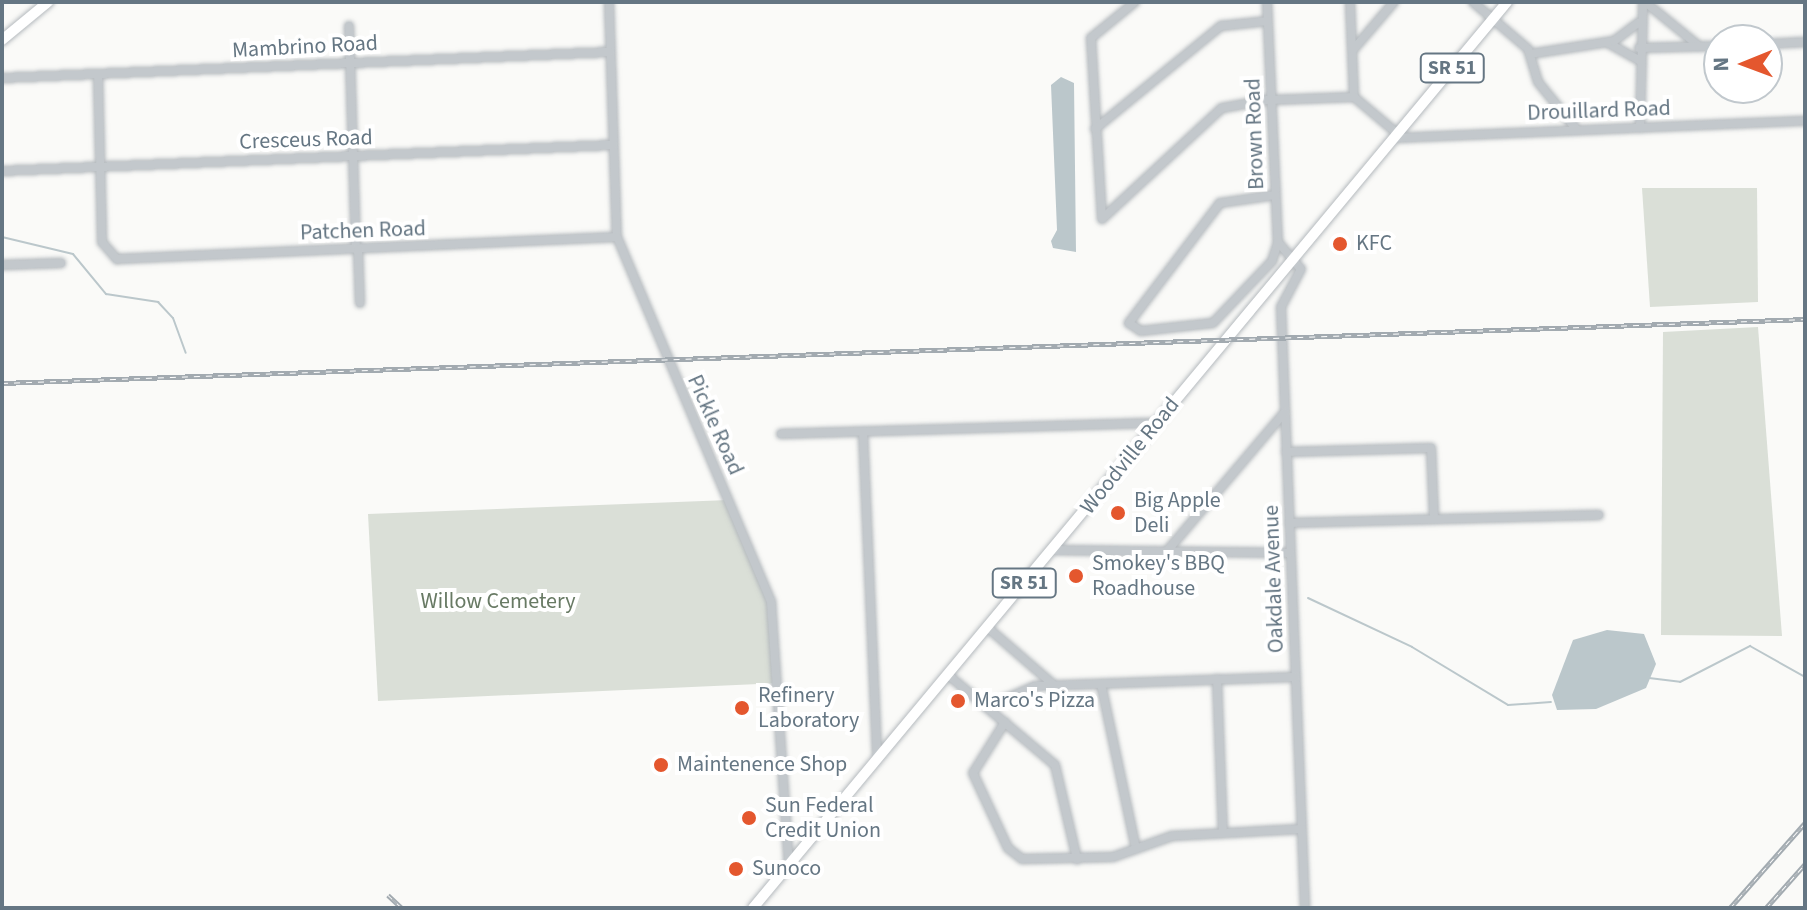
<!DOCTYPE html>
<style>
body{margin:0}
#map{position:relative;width:1807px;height:910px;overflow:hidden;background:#fafaf8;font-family:"Source Sans 3",sans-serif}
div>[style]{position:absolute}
.green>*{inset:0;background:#dadfd7}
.water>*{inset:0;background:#bbc7cb}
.stream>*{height:2px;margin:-1px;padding:0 1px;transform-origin:1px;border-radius:1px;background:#bbc7cb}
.roads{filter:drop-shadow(0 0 2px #b5babe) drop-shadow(0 0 2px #b5babe)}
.minor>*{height:8px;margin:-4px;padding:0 4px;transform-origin:4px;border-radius:4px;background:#c3c8cc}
.major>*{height:10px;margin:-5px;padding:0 5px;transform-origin:5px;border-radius:5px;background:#fff}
.rail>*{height:5px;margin-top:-2.5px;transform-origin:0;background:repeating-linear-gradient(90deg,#fff 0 6px,#a2aab0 0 12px);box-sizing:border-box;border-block:2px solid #a2aab0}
.dots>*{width:22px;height:22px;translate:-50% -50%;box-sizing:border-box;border:4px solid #fff;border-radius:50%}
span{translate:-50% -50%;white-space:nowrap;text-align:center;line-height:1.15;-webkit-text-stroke:8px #fff;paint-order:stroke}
.shield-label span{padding:2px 6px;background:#fff;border:2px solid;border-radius:6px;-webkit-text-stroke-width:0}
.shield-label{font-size:20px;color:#657683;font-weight:700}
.street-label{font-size:22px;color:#657683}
.poi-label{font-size:22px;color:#657683}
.left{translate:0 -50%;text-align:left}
.park-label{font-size:22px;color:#687a64}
.frame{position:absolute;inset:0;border:4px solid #657683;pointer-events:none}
.north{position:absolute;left:1703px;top:24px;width:80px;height:80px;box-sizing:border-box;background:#fff;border:2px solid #c1c8cd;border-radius:50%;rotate:269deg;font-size:22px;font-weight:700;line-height:32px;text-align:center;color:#657683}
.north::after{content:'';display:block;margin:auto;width:28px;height:36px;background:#e4572e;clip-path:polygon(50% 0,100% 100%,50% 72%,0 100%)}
</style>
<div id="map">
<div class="green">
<div style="clip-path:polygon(1642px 188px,1757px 188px,1758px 302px,1650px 307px)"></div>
<div style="clip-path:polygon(1758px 327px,1782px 636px,1661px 635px,1663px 332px)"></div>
<div style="clip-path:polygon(729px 500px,764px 578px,779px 683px,378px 701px,368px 514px)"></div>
</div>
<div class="water">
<div style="clip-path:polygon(1061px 77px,1074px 83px,1076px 252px,1053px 248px,1051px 241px,1057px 230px,1051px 85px)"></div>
<div style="clip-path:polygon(1607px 630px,1644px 634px,1656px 664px,1646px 688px,1596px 709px,1557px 710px,1552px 695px,1573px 640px)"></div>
</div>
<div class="stream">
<div style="left:2px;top:237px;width:73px;rotate:13.5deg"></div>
<div style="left:73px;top:254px;width:52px;rotate:50.5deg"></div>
<div style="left:106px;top:294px;width:53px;rotate:8.7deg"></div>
<div style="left:158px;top:302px;width:22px;rotate:47deg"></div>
<div style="left:173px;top:318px;width:37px;rotate:70deg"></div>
<div style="left:1308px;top:598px;width:115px;rotate:25.2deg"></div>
<div style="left:1412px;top:647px;width:112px;rotate:31.1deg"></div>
<div style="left:1508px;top:705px;width:43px;rotate:-4deg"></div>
<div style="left:1649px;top:678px;width:31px;rotate:7deg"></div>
<div style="left:1680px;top:682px;width:79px;rotate:-27.2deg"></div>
<div style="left:1750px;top:646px;width:63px;rotate:29.4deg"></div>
</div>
<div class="roads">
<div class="minor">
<div style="left:609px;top:2px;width:235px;rotate:88.1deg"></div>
<div style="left:617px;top:237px;width:396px;rotate:67.1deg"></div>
<div style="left:771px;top:602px;width:263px;rotate:86.1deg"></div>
<div style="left:1135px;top:2px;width:57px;rotate:140.7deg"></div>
<div style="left:1091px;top:38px;width:181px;rotate:86.5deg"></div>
<div style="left:1102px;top:219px;width:163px;rotate:-42.8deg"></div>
<div style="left:1222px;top:108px;width:51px;rotate:-10.2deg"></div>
<div style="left:1267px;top:2px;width:240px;rotate:87.4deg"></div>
<div style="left:1278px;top:242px;width:35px;rotate:50deg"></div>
<div style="left:1301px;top:269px;width:43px;rotate:117.8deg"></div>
<div style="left:1281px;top:307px;width:601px;rotate:87.71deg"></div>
<div style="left:1350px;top:2px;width:95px;rotate:87.6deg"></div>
<div style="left:1473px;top:2px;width:72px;rotate:40.5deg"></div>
<div style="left:1528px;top:49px;width:34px;rotate:73deg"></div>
<div style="left:1538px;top:82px;width:62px;rotate:50.9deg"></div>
<div style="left:1645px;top:2px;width:70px;rotate:39.2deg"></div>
<div style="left:349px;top:26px;width:223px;rotate:88.2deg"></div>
<div style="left:1608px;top:43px;width:35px;rotate:29deg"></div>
<div style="left:1767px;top:44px;width:38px;rotate:-3deg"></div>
<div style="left:1639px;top:48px;width:80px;rotate:-1.4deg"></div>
<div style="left:1353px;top:50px;width:63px;rotate:-49.5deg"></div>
<div style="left:1530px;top:54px;width:85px;rotate:-8.8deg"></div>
<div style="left:1614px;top:41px;width:30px;rotate:-37deg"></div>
<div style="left:98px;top:75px;width:167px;rotate:88.6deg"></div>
<div style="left:102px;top:242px;width:23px;rotate:49deg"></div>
<div style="left:117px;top:259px;width:500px;rotate:-2.52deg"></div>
<div style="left:2px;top:78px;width:609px;rotate:-2.45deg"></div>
<div style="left:1272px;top:100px;width:82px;rotate:-2.1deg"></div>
<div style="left:1354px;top:97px;width:57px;rotate:40.1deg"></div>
<div style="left:1640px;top:128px;width:126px;rotate:-88.6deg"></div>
<div style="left:1095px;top:129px;width:163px;rotate:-39.3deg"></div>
<div style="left:1221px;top:26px;width:47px;rotate:-6.1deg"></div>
<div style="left:1394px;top:138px;width:411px;rotate:-2.4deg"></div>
<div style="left:2px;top:171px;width:612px;rotate:-2.44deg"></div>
<div style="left:1275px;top:195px;width:56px;rotate:171.7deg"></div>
<div style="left:1220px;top:203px;width:151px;rotate:127.2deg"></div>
<div style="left:1129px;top:323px;width:14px;rotate:34deg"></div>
<div style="left:1141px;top:331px;width:72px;rotate:-6.3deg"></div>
<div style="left:1213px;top:323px;width:86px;rotate:-46.4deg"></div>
<div style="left:1272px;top:261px;width:20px;rotate:-72deg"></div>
<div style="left:358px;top:249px;width:54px;rotate:87.9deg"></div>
<div style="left:2px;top:265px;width:59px;rotate:-1.9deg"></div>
<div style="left:863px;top:432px;width:327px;rotate:87.5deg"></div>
<div style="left:781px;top:434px;width:375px;rotate:-1.7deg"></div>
<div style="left:1286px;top:452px;width:145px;rotate:-1.6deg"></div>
<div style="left:1431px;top:448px;width:70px;rotate:87.5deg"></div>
<div style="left:1289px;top:523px;width:310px;rotate:-1.5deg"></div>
<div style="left:1052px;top:550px;width:238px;rotate:0.7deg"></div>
<div style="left:1167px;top:551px;width:182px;rotate:-49.7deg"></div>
<div style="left:987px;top:627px;width:90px;rotate:40.9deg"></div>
<div style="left:947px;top:674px;width:141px;rotate:40.1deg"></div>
<div style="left:1055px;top:765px;width:97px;rotate:76.8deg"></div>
<div style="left:1217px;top:679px;width:154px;rotate:87.8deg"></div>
<div style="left:1101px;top:684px;width:168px;rotate:78deg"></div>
<div style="left:987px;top:707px;width:52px;rotate:-23.6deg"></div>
<div style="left:1035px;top:686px;width:261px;rotate:-2deg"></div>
<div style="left:1005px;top:722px;width:60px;rotate:122.1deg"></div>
<div style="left:973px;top:773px;width:83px;rotate:65deg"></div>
<div style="left:1008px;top:848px;width:18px;rotate:38deg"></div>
<div style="left:1022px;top:859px;width:91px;rotate:-1.3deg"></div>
<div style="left:1113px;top:857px;width:63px;rotate:-19.6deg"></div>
<div style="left:1172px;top:836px;width:130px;rotate:-3.1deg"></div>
</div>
<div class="major">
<div style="left:2px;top:40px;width:60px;rotate:-39.6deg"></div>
<div style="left:753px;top:908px;width:1179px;rotate:-50.23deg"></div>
</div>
</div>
<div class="rail">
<div style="left:2px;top:383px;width:1804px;rotate:-2.03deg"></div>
<div style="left:388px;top:895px;width:19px;rotate:43deg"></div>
<div style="left:1730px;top:908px;width:113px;rotate:-48.6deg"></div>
<div style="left:1766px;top:908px;width:59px;rotate:-48.4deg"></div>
</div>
<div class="dots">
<div style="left:1340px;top:244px;background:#e4572e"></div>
<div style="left:1118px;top:513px;background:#e4572e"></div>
<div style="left:1076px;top:576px;background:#e4572e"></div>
<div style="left:958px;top:701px;background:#e4572e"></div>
<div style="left:742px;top:708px;background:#e4572e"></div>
<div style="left:661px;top:765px;background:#e4572e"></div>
<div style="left:749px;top:818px;background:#e4572e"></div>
<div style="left:736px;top:869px;background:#e4572e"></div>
</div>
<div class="shield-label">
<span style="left:1452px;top:68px">SR 51</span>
<span style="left:1024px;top:583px">SR 51</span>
</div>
<div class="street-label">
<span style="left:305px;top:47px;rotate:-3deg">Mambrino Road</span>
<span style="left:1599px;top:111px;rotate:-2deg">Drouillard Road</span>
<span style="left:1255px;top:134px;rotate:-92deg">Brown Road</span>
<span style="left:306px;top:140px;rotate:-2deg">Cresceus Road</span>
<span style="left:363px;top:231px;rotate:-2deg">Patchen Road</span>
<span style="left:715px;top:425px;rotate:66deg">Pickle Road</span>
<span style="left:1130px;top:456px;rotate:-51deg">Woodville Road</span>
<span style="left:1274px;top:579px;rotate:-92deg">Oakdale Avenue</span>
</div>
<div class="poi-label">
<span class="left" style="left:1356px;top:244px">KFC</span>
<span class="left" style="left:1134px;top:513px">Big Apple<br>Deli</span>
<span class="left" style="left:1092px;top:576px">Smokey's BBQ<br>Roadhouse</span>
<span class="left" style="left:758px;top:708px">Refinery<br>Laboratory</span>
<span class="left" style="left:974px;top:701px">Marco's Pizza</span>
<span class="left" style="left:677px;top:765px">Maintenence Shop</span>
<span class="left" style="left:765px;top:818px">Sun Federal<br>Credit Union</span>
<span class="left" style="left:752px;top:869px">Sunoco</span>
</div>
<div class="park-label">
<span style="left:498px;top:602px">Willow Cemetery</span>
</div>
<div class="frame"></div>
<div class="north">N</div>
</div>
